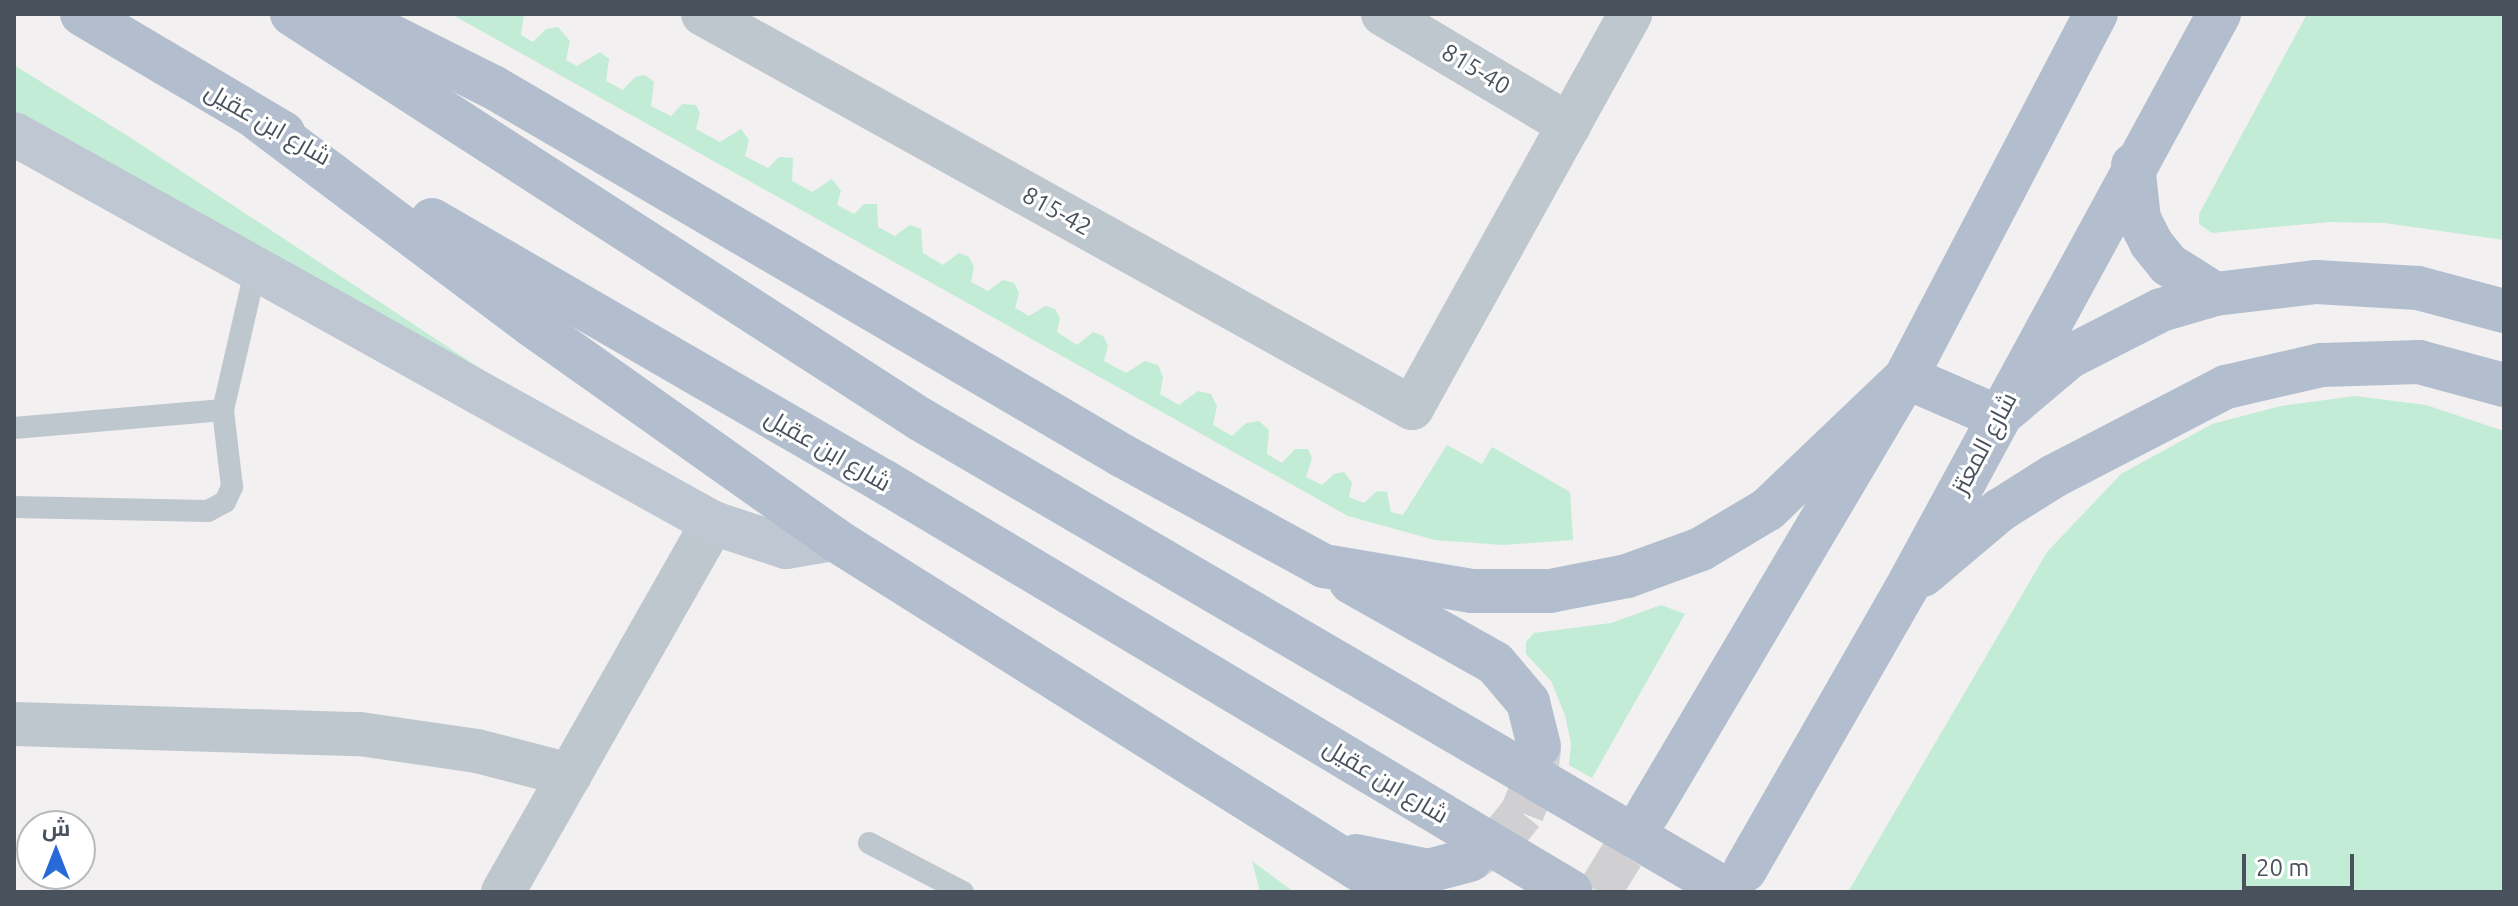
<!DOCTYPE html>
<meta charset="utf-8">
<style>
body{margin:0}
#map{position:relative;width:2518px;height:906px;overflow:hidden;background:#f2f0f0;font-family:Ubuntu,Cairo,sans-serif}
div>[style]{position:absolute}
.green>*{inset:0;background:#c2ecd5}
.primary-tunnel>*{height:44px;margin-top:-22px;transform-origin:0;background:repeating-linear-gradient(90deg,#d0d0d2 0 44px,transparent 0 66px)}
.lane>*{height:22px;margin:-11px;padding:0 11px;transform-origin:11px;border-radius:11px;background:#bfc7ce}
.street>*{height:44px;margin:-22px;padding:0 22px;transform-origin:22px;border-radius:22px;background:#bfc7ce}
.secondary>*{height:44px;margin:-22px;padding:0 22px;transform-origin:22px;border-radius:22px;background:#bfc7d2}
.primary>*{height:44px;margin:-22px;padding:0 22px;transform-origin:22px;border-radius:22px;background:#b2becd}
.primary-bridge>*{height:44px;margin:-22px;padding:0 22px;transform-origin:22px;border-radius:22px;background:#b2becd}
span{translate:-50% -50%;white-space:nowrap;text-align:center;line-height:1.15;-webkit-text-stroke:6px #fff;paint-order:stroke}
.street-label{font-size:24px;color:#49525c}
.frame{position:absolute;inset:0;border:16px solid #49525c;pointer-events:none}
.north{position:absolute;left:16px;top:810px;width:80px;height:80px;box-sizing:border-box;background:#fff;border:2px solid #b6babe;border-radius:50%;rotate:0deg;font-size:22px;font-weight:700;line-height:32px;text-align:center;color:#49525c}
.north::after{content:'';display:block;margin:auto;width:28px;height:36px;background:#2769d6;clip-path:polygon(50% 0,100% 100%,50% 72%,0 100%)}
.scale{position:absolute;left:2242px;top:854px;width:112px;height:36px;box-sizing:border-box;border:4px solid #49525c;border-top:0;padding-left:10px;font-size:24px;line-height:28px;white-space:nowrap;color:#49525c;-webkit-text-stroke:6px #fff;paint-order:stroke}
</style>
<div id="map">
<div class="green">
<div style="clip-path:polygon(451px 14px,524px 14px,521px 35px,533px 42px,546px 29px,558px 27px,570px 41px,566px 60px,577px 66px,600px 52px,609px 59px,606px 81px,623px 90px,635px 77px,645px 75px,654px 82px,651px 106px,671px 116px,682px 104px,696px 105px,700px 113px,696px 129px,720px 142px,741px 129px,749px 140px,745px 156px,768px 168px,779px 157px,793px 158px,792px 181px,812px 192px,832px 179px,841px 191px,837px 205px,854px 214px,864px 204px,877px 204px,878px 227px,895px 236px,910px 225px,921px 229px,923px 253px,943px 265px,959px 253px,969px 257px,974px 267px,971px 282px,988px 291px,1003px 280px,1014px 283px,1019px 293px,1015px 308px,1029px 316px,1045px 306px,1055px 309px,1060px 318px,1057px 332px,1077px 345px,1093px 332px,1103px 336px,1108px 346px,1104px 361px,1126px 373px,1145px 361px,1158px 365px,1163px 377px,1160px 394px,1179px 405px,1198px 391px,1211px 394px,1217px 406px,1213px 425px,1232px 436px,1246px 423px,1259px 421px,1269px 430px,1267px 454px,1282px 463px,1295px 449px,1308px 449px,1312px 458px,1306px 477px,1322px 485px,1334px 474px,1344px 472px,1352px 483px,1349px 497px,1364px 503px,1377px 491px,1387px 492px,1391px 512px,1403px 515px,1447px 445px,1482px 464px,1492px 447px,1570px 492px,1573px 540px,1503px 545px,1435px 540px,1348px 516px)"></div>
<div style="clip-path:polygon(2307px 14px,2504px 14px,2504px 240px,2385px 223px,2329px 222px,2212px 233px,2199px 224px,2199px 214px)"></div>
<div style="clip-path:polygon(14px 65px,131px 138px,504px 384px,14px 111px)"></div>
<div style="clip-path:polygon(2355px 396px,2426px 405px,2504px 431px,2504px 892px,1848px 892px,2047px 552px,2121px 474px,2212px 424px,2281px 406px)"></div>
<div style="clip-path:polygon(1661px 605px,1685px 614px,1592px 778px,1569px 765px,1571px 744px,1565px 715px,1551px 681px,1526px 654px,1526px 642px,1534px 633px,1611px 623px)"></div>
<div style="clip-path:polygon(1252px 861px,1294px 892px,1260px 892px)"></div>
</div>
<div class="primary-tunnel">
<div style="left:1470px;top:860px;width:36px;rotate:-34deg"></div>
<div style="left:1500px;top:840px;width:35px;rotate:-51deg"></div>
<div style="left:1522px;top:813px;width:35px;rotate:-68deg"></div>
<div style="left:1535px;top:781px;width:35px;rotate:-83deg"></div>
<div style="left:1599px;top:892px;width:95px;rotate:-58.3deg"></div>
</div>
<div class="lane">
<div style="left:14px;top:428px;width:210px;rotate:-4.9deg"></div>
<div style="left:223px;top:410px;width:143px;rotate:-77deg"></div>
<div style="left:14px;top:507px;width:194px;rotate:1.2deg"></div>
<div style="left:208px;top:511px;width:19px;rotate:-28deg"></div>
<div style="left:225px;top:502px;width:17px;rotate:-65deg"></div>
<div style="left:232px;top:487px;width:78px;rotate:-96.7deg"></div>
<div style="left:869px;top:843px;width:106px;rotate:27.5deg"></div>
</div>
<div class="street">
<div style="left:703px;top:14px;width:811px;rotate:29.06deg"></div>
<div style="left:1412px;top:408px;width:450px;rotate:-61deg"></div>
<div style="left:1383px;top:14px;width:217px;rotate:30.8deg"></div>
<div style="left:14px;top:724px;width:346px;rotate:1.7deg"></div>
<div style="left:360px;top:734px;width:118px;rotate:8.3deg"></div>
<div style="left:477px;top:751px;width:96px;rotate:14.5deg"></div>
<div style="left:503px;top:892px;width:425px;rotate:-60.4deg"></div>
</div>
<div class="secondary">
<div style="left:14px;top:134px;width:800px;rotate:29.1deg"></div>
<div style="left:713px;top:523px;width:77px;rotate:18.2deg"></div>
<div style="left:786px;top:547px;width:49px;rotate:-9.5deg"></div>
</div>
<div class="primary">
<div style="left:82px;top:14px;width:234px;rotate:30.6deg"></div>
<div style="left:292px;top:14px;width:747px;rotate:32.82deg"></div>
<div style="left:347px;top:14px;width:163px;rotate:26.6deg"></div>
<div style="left:493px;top:87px;width:730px;rotate:30.36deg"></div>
<div style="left:1123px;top:456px;width:229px;rotate:28.7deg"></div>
<div style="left:1324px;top:566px;width:150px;rotate:9.6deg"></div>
<div style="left:1472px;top:591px;width:78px"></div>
<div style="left:1550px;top:591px;width:78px;rotate:-11deg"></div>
<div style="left:1627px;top:576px;width:79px;rotate:-20deg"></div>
<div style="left:1701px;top:549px;width:78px;rotate:-30.8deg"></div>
<div style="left:1768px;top:509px;width:191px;rotate:-43.7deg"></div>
<div style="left:1906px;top:377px;width:100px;rotate:23.5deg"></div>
<div style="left:1998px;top:417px;width:93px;rotate:-40.2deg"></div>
<div style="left:2069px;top:357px;width:103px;rotate:-27.1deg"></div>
<div style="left:2161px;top:310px;width:56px;rotate:-16.5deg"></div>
<div style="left:2215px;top:294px;width:102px;rotate:-6.8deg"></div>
<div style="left:2316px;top:282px;width:102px;rotate:3.4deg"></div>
<div style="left:2418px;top:288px;width:89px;rotate:15deg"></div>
<div style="left:259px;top:120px;width:341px;rotate:36.9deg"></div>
<div style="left:532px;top:325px;width:370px;rotate:35.3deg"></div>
<div style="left:834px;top:539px;width:663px;rotate:32.18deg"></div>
<div style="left:2133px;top:165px;width:54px;rotate:83.7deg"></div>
<div style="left:2139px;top:219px;width:27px;rotate:63deg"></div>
<div style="left:2151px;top:243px;width:28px;rotate:51deg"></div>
<div style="left:2169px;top:265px;width:54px;rotate:32.2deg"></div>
<div style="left:432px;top:220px;width:521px;rotate:30.06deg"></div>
<div style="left:1923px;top:575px;width:101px;rotate:-40.2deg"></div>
<div style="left:2000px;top:510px;width:64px;rotate:-32.2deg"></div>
<div style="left:2054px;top:476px;width:194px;rotate:-27.4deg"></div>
<div style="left:2226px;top:387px;width:98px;rotate:-13deg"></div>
<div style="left:2321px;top:365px;width:98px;rotate:-1.8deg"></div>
<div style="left:2419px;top:362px;width:88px;rotate:15.1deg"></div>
<div style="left:1351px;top:582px;width:165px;rotate:29.4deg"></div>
<div style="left:1495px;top:663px;width:51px;rotate:49.8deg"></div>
<div style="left:1528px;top:702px;width:45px;rotate:76deg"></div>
<div style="left:1649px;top:811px;width:504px;rotate:-59.37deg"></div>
<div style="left:1906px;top:377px;width:410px;rotate:-62.4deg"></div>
<div style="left:1356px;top:856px;width:74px;rotate:11.8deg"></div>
<div style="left:1428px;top:871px;width:43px;rotate:-14.7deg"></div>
<div style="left:1745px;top:870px;width:324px;rotate:-60.2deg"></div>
<div style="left:1906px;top:589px;width:655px;rotate:-61.44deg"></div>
</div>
<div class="primary-bridge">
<div style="left:920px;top:419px;width:938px;rotate:30.28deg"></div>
<div style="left:883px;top:481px;width:801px;rotate:30.85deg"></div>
</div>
<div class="street-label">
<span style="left:1476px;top:69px;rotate:31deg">815-40</span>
<span style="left:268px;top:124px;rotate:30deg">شارع ابن عقيل</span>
<span style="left:1057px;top:211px;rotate:29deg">815-42</span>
<span style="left:1984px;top:443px;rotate:-62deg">شارع المعتز</span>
<span style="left:828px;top:450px;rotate:30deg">شارع ابن عقيل</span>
<span style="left:1386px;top:781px;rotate:31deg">شارع ابن عقيل</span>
</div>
<div class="frame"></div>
<div class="north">ش</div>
<div class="scale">20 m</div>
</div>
